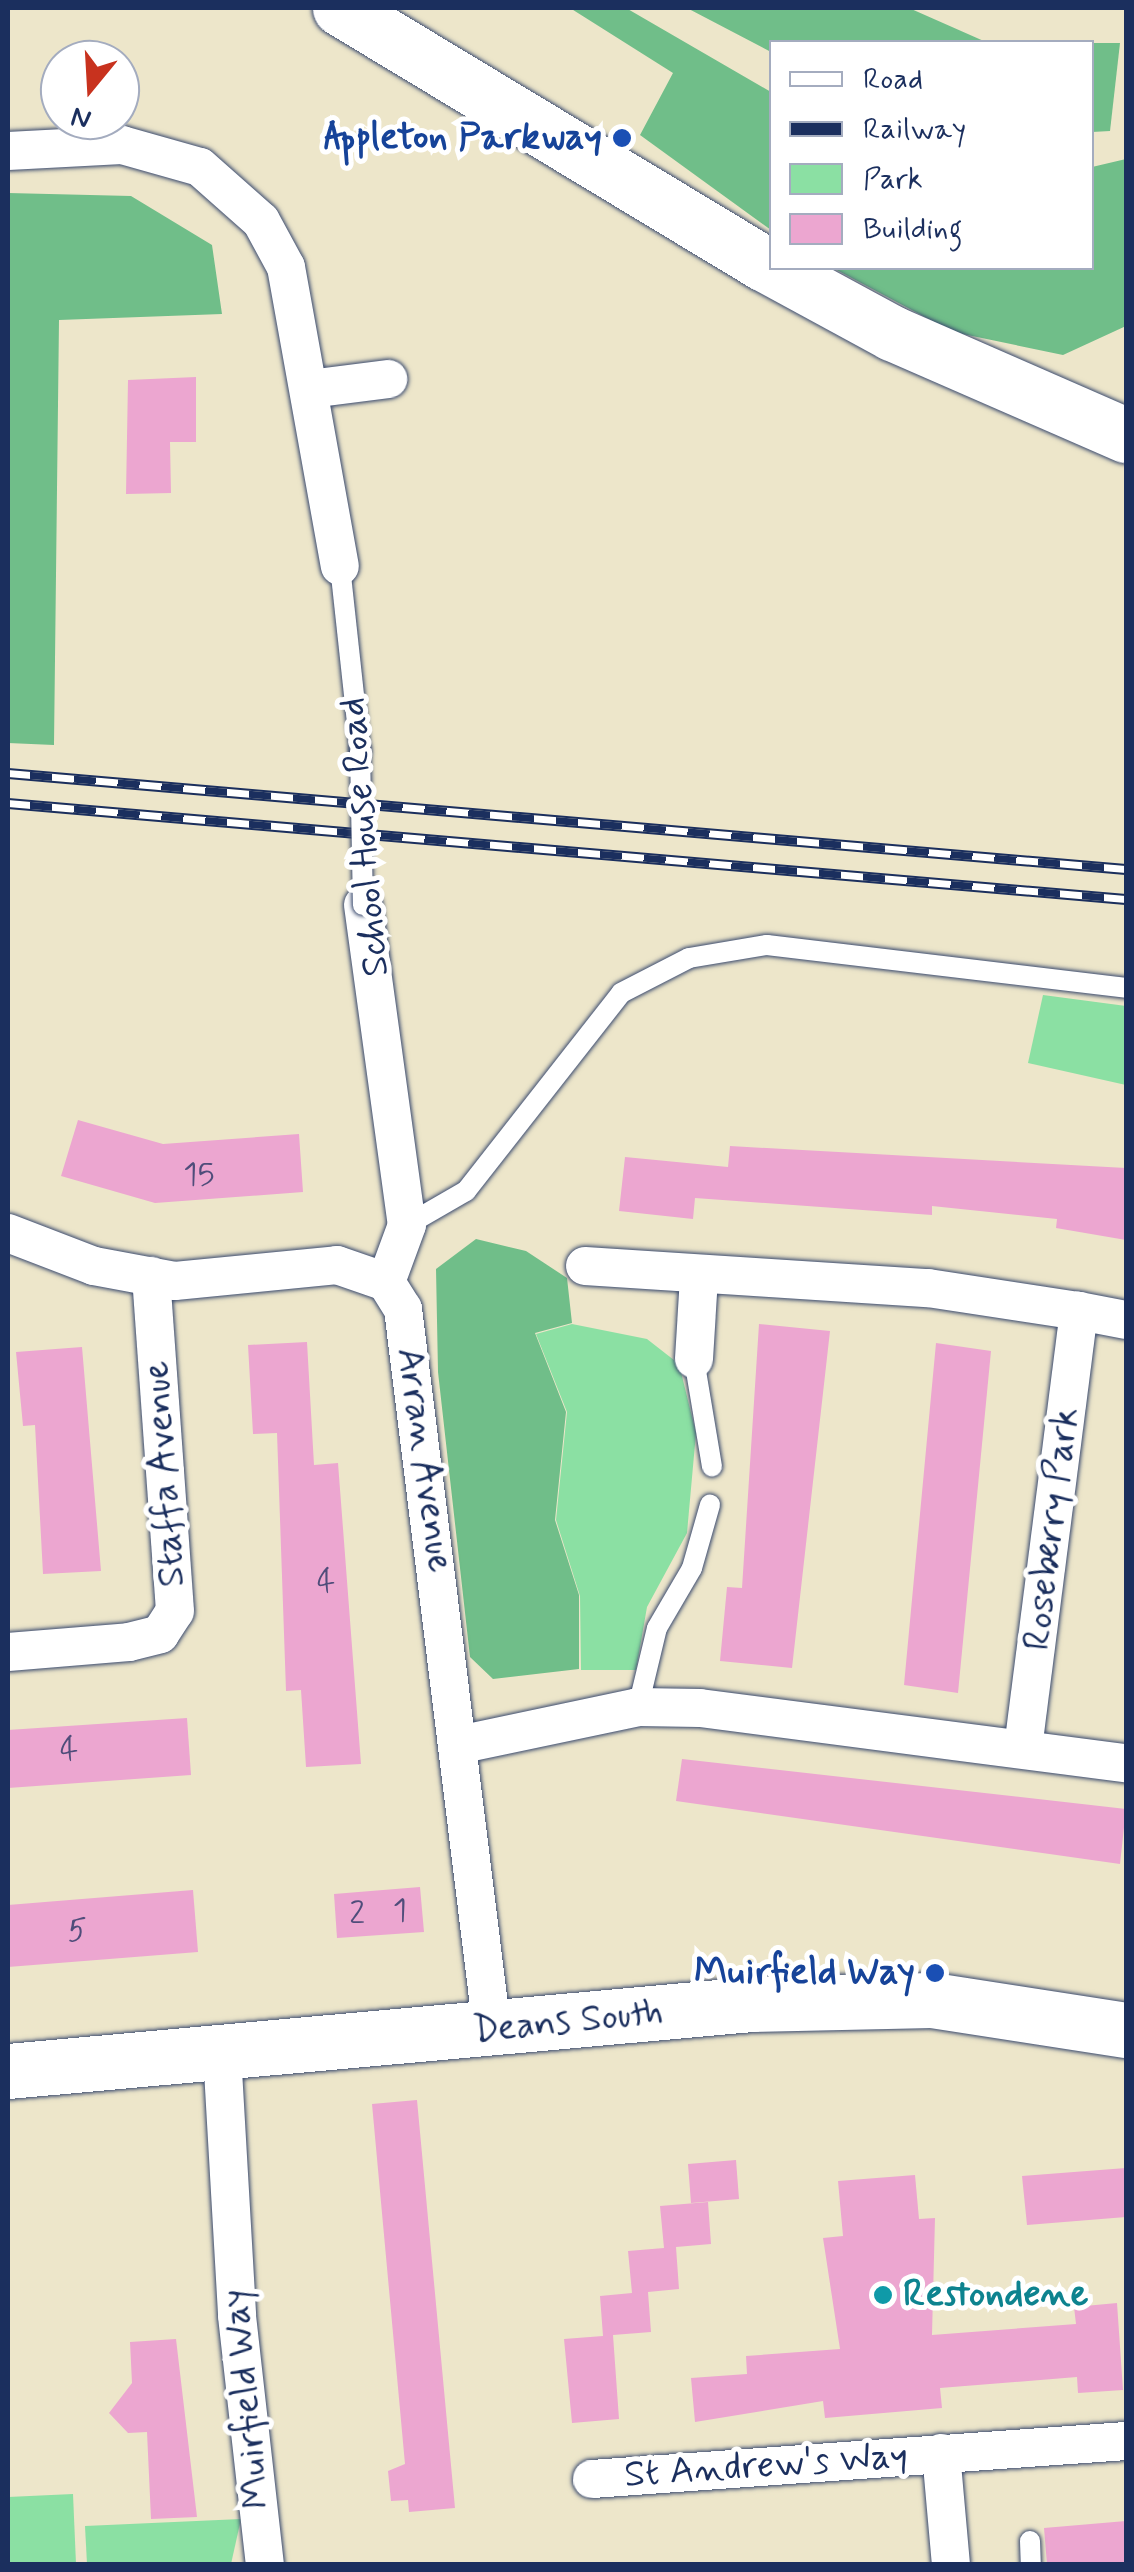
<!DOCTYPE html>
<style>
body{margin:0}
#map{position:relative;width:1134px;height:2572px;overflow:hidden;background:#ede6ca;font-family:Mynerve,sans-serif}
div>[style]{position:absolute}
.green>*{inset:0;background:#8be0a3}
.forest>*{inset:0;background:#70be89}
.building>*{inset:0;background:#eca6d0}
.roads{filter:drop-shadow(0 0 2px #3a4a6e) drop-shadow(0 0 2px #3a4a6e)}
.lane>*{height:20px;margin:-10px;padding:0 10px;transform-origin:10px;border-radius:10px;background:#fff}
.street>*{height:38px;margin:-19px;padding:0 19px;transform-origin:19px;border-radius:19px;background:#fff}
.secondary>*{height:55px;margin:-27.5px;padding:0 27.5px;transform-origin:27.5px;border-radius:27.5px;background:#fff}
.rail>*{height:11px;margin-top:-5.5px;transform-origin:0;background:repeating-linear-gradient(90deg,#fff 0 22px,#1b2f5e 0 44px);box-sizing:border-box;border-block:2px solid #1b2f5e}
.bridges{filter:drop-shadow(0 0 2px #3a4a6e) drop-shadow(0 0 2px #3a4a6e)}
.lane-bridge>*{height:20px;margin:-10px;padding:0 10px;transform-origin:10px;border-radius:10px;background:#fff}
.dots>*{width:28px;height:28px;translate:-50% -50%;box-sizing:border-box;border:5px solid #fff;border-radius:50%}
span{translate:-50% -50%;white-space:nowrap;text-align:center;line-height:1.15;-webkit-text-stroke:10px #fff;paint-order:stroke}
.number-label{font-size:32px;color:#4f4d7a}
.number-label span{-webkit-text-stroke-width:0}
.transit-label{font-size:38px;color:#164399;font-weight:700}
.right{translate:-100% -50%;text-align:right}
.street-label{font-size:38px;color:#1b2f5e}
.culture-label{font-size:38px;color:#0d838f;font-weight:700}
.left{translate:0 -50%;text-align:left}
.frame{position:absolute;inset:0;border:10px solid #1b2f5e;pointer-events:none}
.legend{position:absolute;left:769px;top:40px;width:325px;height:230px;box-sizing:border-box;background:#fff;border:2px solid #a4acbf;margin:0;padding:12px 18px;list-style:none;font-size:30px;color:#1b2f5e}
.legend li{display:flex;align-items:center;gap:20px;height:50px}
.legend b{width:50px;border:2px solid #a4acbf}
.north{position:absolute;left:40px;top:40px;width:100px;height:100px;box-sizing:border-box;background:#fff;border:2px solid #a4acbf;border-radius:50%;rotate:198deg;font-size:28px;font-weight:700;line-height:40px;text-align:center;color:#1b2f5e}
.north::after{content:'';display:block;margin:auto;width:35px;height:45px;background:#c8321e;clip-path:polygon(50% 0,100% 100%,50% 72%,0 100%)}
</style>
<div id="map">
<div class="green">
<div style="clip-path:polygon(1043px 995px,1126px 1006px,1126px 1085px,1028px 1063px)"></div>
<div style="clip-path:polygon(572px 1324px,647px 1339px,679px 1364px,696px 1433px,687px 1533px,647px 1607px,636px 1670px,581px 1670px,580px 1596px,556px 1520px,567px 1412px,536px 1334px)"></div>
<div style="clip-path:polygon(73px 2494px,76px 2564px,8px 2564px,8px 2497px)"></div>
<div style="clip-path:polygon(241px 2519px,231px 2564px,87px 2564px,85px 2526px)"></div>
</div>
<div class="forest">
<div style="clip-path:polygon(570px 8px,626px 8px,771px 92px,771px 230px,640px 135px,673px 73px)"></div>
<div style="clip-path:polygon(687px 8px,909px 8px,986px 42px,772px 42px,771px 52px)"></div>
<div style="clip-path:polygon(1092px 43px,1120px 43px,1110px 131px,1092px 132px)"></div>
<div style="clip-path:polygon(1126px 159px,1126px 326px,1063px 355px,953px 332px,833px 268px,1092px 268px,1092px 167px)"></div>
<div style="clip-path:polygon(8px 193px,131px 196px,212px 245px,222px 314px,59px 320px,54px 745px,8px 743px)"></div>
<div style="clip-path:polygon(476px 1239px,526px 1251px,567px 1278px,572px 1323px,535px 1333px,566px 1412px,555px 1520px,579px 1595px,579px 1669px,493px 1679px,470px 1657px,438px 1372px,436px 1269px)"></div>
</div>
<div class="building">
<div style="clip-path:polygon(196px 377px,196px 442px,170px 442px,171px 493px,126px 494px,128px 380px)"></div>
<div style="clip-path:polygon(78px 1120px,163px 1144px,299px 1134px,303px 1192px,155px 1203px,61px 1176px)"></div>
<div style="clip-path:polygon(730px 1146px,1126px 1168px,1126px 1240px,1056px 1228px,1057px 1219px,932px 1206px,932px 1215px,695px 1198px,693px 1219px,619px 1211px,625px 1157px,728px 1167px)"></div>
<div style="clip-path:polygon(759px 1324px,830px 1331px,792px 1668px,720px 1661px,727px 1587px,742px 1588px)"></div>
<div style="clip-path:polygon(307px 1342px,314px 1465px,338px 1463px,361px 1764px,306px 1767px,301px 1690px,286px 1691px,277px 1433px,253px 1434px,248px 1345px)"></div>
<div style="clip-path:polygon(936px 1343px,991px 1351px,958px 1693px,904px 1685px)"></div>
<div style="clip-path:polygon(82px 1347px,101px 1571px,43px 1574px,35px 1425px,23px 1426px,16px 1352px)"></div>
<div style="clip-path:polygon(187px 1718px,191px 1775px,8px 1788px,8px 1730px)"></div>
<div style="clip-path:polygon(682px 1759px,1126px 1809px,1120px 1864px,676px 1801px)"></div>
<div style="clip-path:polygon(420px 1887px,424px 1932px,337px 1938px,334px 1894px)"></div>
<div style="clip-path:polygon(193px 1890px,198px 1952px,8px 1967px,8px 1905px)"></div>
<div style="clip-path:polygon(417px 2100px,455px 2508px,409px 2512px,408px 2500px,391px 2501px,388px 2471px,405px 2464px,372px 2104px)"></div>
<div style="clip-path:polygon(736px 2160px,739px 2199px,691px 2203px,688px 2164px)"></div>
<div style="clip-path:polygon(1126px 2168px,1126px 2217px,1027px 2225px,1022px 2176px)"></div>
<div style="clip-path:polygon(915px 2175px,919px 2219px,935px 2218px,932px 2335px,1076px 2324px,1074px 2307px,1117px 2303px,1123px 2390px,1078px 2393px,1077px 2377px,940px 2388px,942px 2408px,825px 2418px,823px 2401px,695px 2422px,691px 2378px,747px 2374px,746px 2356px,840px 2349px,823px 2238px,843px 2236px,838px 2181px)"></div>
<div style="clip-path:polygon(708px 2202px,711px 2244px,676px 2247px,679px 2289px,648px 2292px,651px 2332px,613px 2335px,619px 2419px,572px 2423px,564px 2339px,603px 2336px,600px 2296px,632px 2293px,628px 2251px,664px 2248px,660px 2206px)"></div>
<div style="clip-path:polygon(176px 2339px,197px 2517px,151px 2519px,147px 2432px,128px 2433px,109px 2413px,132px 2383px,130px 2342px)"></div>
<div style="clip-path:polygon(1126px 2521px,1126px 2564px,1047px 2564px,1044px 2528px)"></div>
</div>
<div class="roads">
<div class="lane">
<div style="left:340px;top:566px;width:186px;rotate:83.8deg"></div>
<div style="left:407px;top:1225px;width:68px;rotate:-30deg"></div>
<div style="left:466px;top:1191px;width:251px;rotate:-51.9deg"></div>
<div style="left:621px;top:993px;width:76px;rotate:-27.2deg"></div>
<div style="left:689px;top:958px;width:79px;rotate:-9.5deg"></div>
<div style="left:767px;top:945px;width:362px;rotate:6.8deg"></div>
<div style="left:694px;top:1359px;width:109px;rotate:80.5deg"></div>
<div style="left:638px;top:1707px;width:81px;rotate:-76.5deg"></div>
<div style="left:657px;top:1628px;width:69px;rotate:-59.7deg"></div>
<div style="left:692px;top:1568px;width:66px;rotate:-74.1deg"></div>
<div style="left:1030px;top:2541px;width:23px;rotate:88deg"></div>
</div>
<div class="street">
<div style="left:8px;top:151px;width:114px;rotate:-3deg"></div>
<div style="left:122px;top:145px;width:81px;rotate:15.8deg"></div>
<div style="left:200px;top:167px;width:81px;rotate:41.5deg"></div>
<div style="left:261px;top:221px;width:52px;rotate:61.5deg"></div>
<div style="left:286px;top:267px;width:304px;rotate:79.8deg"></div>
<div style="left:310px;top:389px;width:79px;rotate:-7.3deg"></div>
<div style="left:363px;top:905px;width:323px;rotate:82.2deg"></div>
<div style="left:407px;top:1225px;width:61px;rotate:110.2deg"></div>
<div style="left:8px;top:1233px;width:92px;rotate:21deg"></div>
<div style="left:94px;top:1266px;width:82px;rotate:10.5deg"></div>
<div style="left:175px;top:1281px;width:163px;rotate:-5.6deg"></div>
<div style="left:337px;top:1265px;width:52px;rotate:19.1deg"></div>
<div style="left:386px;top:1282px;width:32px;rotate:58deg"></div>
<div style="left:403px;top:1309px;width:726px;rotate:82.96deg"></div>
<div style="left:585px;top:1266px;width:344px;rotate:3.7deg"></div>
<div style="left:928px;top:1288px;width:153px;rotate:8.7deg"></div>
<div style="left:1079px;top:1311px;width:439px;rotate:97.3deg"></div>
<div style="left:1079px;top:1311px;width:48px;rotate:10.8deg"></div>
<div style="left:694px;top:1359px;width:81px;rotate:-86.5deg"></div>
<div style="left:8px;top:1652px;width:121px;rotate:-4.7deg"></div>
<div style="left:129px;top:1642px;width:32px;rotate:-14deg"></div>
<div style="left:160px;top:1634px;width:27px;rotate:-57deg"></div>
<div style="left:175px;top:1611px;width:336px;rotate:-94.1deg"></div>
<div style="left:463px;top:1744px;width:179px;rotate:-11.9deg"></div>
<div style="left:638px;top:1707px;width:62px;rotate:0.9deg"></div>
<div style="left:700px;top:1708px;width:430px;rotate:7.4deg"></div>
<div style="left:222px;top:2053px;width:263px;rotate:86.7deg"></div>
<div style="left:237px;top:2316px;width:250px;rotate:83.6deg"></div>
<div style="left:941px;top:2453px;width:111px;rotate:84.9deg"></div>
<div style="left:592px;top:2479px;width:535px;rotate:-4.07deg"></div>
</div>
<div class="secondary">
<div style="left:340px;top:8px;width:494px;rotate:31.1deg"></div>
<div style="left:763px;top:263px;width:147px;rotate:28.5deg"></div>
<div style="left:892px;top:333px;width:255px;rotate:23.6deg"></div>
<div style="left:8px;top:2071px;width:746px;rotate:-5.15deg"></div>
<div style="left:751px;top:2004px;width:181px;rotate:-1.3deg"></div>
<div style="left:932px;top:2000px;width:196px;rotate:8.8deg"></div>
</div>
</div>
<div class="rail">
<div style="left:8px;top:773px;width:1122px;rotate:4.91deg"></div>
<div style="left:8px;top:803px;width:1122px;rotate:4.91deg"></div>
</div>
<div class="bridges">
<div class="lane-bridge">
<div style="left:360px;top:751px;width:154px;rotate:88.9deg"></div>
</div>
</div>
<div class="dots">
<div style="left:622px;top:138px;background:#1a4fb4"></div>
<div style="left:935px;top:1973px;background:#1a4fb4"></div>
<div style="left:883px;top:2295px;background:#0f9aa8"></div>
</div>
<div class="number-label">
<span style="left:199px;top:1175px">15</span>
<span style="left:326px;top:1582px">4</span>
<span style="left:69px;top:1750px">4</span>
<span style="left:400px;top:1911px">1</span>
<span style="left:357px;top:1914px">2</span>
<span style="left:77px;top:1931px">5</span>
</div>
<div class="transit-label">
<span class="right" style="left:602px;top:138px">Appleton Parkway</span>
<span class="right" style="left:915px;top:1973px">Muirfield Way</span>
</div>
<div class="street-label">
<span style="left:365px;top:837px;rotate:-95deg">School House Road</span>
<span style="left:424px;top:1460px;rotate:82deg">Arran Avenue</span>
<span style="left:165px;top:1474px;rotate:-94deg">Staffa Avenue</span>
<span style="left:1052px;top:1529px;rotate:-83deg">Roseberry Park</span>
<span style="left:568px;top:2022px;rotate:-6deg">Deans South</span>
<span style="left:247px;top:2399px;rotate:-96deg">Muirfield Way</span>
<span style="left:766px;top:2466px;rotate:-4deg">St Andrew's Way</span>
</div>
<div class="culture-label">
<span class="left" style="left:903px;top:2295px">Restondene</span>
</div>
<div class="frame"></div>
<ul class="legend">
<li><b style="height:12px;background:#fff"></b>Road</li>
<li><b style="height:12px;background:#1b2f5e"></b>Railway</li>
<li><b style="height:28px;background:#8be0a3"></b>Park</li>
<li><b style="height:28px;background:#eca6d0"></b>Building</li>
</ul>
<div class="north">N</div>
</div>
